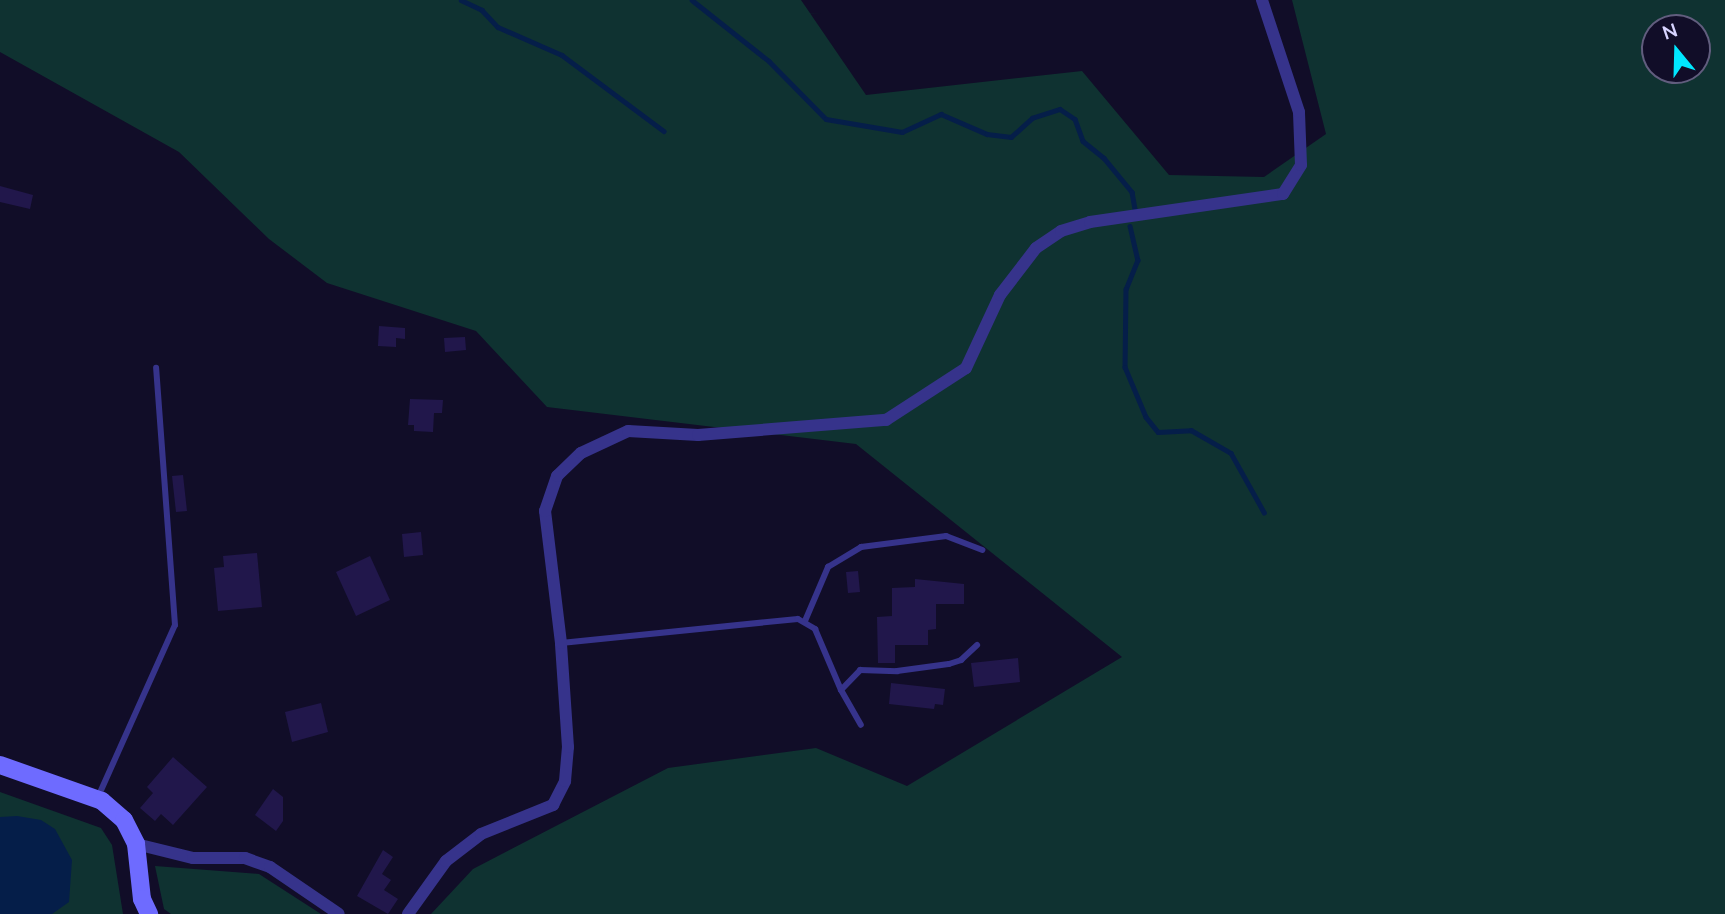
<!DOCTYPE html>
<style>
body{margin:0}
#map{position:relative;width:1725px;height:914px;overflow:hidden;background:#110d28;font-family:Mulish,sans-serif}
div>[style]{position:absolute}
.green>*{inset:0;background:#0f3231}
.water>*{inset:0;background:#051e49}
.stream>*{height:4.5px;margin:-2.25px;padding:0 2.25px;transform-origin:2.25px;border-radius:2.25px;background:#051e49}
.building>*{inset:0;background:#21174b}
.lane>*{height:6px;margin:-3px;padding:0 3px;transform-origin:3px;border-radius:3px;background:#36338b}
.street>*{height:12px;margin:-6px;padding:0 6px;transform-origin:6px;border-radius:6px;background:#36338b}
.secondary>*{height:18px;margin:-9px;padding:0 9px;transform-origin:9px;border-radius:9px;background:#6e6bff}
span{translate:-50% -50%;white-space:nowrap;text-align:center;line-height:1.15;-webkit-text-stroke:5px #110d28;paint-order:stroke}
.north{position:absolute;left:1641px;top:14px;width:70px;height:70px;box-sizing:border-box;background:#110d28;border:2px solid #615d7e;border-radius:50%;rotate:341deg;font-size:19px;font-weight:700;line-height:28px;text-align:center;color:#d8d4ff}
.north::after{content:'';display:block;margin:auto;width:24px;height:32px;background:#00e7ff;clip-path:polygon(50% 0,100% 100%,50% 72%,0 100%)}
</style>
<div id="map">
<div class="green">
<div style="clip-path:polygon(evenodd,0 0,801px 0,866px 95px,1082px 71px,1169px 175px,1264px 177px,1326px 134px,1292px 0,1725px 0,1725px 914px,431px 914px,473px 869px,668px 768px,816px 748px,907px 786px,1122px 657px,856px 444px,547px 407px,476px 331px,327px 283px,269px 239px,179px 152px,0 52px,0 0,1655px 28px,1697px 28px,1697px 70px,1655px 70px,1655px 28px)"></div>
<div style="clip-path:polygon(0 792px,101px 828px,112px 845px,123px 914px,0 914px)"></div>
<div style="clip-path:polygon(155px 866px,259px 874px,321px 914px,171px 914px,164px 909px)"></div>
</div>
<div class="water">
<div style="clip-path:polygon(17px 816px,41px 820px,55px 829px,72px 860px,69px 902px,52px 914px,0 914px,0 817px)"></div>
</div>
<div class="stream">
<div style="left:461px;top:0;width:23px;rotate:25deg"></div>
<div style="left:482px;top:10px;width:23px;rotate:47deg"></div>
<div style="left:498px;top:27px;width:70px;rotate:23.6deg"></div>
<div style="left:562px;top:55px;width:127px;rotate:36.7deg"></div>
<div style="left:692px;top:0;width:98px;rotate:38.4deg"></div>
<div style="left:769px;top:61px;width:81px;rotate:45.5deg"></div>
<div style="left:826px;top:119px;width:77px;rotate:9.7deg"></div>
<div style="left:902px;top:132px;width:43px;rotate:-24.8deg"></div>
<div style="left:941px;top:114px;width:50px;rotate:23.5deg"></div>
<div style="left:987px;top:134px;width:24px;rotate:7deg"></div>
<div style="left:1011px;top:137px;width:28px;rotate:-42deg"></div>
<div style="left:1032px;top:118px;width:29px;rotate:-18deg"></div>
<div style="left:1060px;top:109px;width:18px;rotate:34deg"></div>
<div style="left:1075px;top:119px;width:23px;rotate:70deg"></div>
<div style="left:1083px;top:141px;width:27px;rotate:39deg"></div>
<div style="left:1104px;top:158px;width:44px;rotate:50.5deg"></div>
<div style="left:1132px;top:192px;width:17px;rotate:80deg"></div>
<div style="left:1130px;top:226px;width:35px;rotate:77deg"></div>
<div style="left:1138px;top:260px;width:31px;rotate:112deg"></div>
<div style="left:1126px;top:289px;width:78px;rotate:90.7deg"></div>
<div style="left:1125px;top:367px;width:54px;rotate:67.2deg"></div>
<div style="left:1146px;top:417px;width:19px;rotate:51deg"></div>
<div style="left:1158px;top:432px;width:33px;rotate:-3deg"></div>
<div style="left:1191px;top:430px;width:46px;rotate:29.9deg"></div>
<div style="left:1231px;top:453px;width:68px;rotate:60.8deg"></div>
</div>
<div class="building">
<div style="clip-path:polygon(0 186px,33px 195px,30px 209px,0 202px)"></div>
<div style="clip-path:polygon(379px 326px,405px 328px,405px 339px,396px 338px,396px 347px,378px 346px)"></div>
<div style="clip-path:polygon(465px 337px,466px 350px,445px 352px,444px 338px)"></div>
<div style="clip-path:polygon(410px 399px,443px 400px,442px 413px,434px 413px,433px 432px,414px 431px,414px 425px,408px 425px)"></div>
<div style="clip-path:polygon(183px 475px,187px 511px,176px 512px,172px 476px)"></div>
<div style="clip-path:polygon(421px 532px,423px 555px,404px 557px,402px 534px)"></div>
<div style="clip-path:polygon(257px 553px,262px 607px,218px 611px,214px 568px,224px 567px,223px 556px)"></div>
<div style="clip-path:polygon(370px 556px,390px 600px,356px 616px,336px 572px)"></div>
<div style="clip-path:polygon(858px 571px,860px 592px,848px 593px,846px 572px)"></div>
<div style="clip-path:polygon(915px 579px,964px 584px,964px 604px,936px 604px,936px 629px,928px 630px,928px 645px,895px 645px,895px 663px,878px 663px,877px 617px,892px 616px,892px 588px,915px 587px)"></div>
<div style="clip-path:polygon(1018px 658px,1020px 682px,974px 687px,971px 663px)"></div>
<div style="clip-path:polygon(891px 683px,945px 689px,943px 705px,935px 704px,934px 709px,889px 704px)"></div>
<div style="clip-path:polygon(321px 703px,328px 732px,292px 742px,285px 712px)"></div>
<div style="clip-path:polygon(173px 757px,207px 787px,173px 825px,161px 814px,155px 821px,140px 808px,153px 793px,147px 787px)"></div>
<div style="clip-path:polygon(273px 789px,283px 797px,283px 821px,276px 831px,255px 815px)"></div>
<div style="clip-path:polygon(383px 850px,393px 857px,382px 874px,391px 880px,384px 890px,398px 899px,388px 914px,357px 896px)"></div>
</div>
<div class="lane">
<div style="left:805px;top:621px;width:59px;rotate:-66.9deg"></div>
<div style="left:828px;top:567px;width:39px;rotate:-31deg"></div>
<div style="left:861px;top:547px;width:86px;rotate:-7.4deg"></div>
<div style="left:946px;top:536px;width:39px;rotate:21deg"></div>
<div style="left:561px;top:643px;width:238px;rotate:-5.8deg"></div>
<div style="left:798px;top:619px;width:20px;rotate:30deg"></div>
<div style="left:815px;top:629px;width:66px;rotate:66.9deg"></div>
<div style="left:841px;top:690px;width:28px;rotate:-46deg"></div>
<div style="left:860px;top:670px;width:37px;rotate:2deg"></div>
<div style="left:897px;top:671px;width:52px;rotate:-7.7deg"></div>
<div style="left:949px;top:664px;width:13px;rotate:-18deg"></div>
<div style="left:961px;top:660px;width:22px;rotate:-43deg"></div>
<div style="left:841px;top:690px;width:40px;rotate:60.3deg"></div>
<div style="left:98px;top:797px;width:188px;rotate:-65.9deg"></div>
<div style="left:175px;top:625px;width:258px;rotate:-94.2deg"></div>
</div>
<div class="street">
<div style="left:136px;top:844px;width:59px;rotate:13.8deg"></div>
<div style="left:193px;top:858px;width:52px"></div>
<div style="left:245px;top:858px;width:27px;rotate:20deg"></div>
<div style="left:270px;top:867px;width:83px;rotate:34.3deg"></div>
<div style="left:408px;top:914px;width:65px;rotate:-54.4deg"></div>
<div style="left:446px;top:861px;width:44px;rotate:-37.6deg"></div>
<div style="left:481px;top:834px;width:78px;rotate:-21.9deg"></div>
<div style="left:553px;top:805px;width:27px;rotate:-63deg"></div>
<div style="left:565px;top:781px;width:34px;rotate:-85deg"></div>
<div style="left:568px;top:747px;width:104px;rotate:-93.9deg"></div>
<div style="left:561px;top:643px;width:133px;rotate:-96.9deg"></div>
<div style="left:545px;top:511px;width:37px;rotate:-71deg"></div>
<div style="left:557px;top:476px;width:33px;rotate:-44deg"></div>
<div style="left:581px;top:453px;width:52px;rotate:-25.1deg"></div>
<div style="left:628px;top:431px;width:70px;rotate:3.3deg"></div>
<div style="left:698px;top:435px;width:189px;rotate:-4.6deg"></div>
<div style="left:886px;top:420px;width:95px;rotate:-33deg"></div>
<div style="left:966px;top:368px;width:81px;rotate:-65deg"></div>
<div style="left:1000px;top:295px;width:59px;rotate:-52.5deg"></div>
<div style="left:1036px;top:248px;width:30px;rotate:-34deg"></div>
<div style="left:1061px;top:231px;width:30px;rotate:-17deg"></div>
<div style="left:1090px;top:222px;width:195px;rotate:-8.3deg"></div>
<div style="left:1283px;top:194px;width:34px;rotate:-58deg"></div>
<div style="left:1301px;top:165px;width:53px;rotate:-92.2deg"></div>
<div style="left:1299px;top:112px;width:118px;rotate:-108.3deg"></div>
</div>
<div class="secondary">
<div style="left:0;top:765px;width:108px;rotate:19.4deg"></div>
<div style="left:102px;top:801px;width:29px;rotate:41deg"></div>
<div style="left:124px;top:820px;width:27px;rotate:63deg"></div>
<div style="left:136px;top:844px;width:55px;rotate:83.8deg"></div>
<div style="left:142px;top:899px;width:17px;rotate:65deg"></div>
</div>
<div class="north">N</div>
</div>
